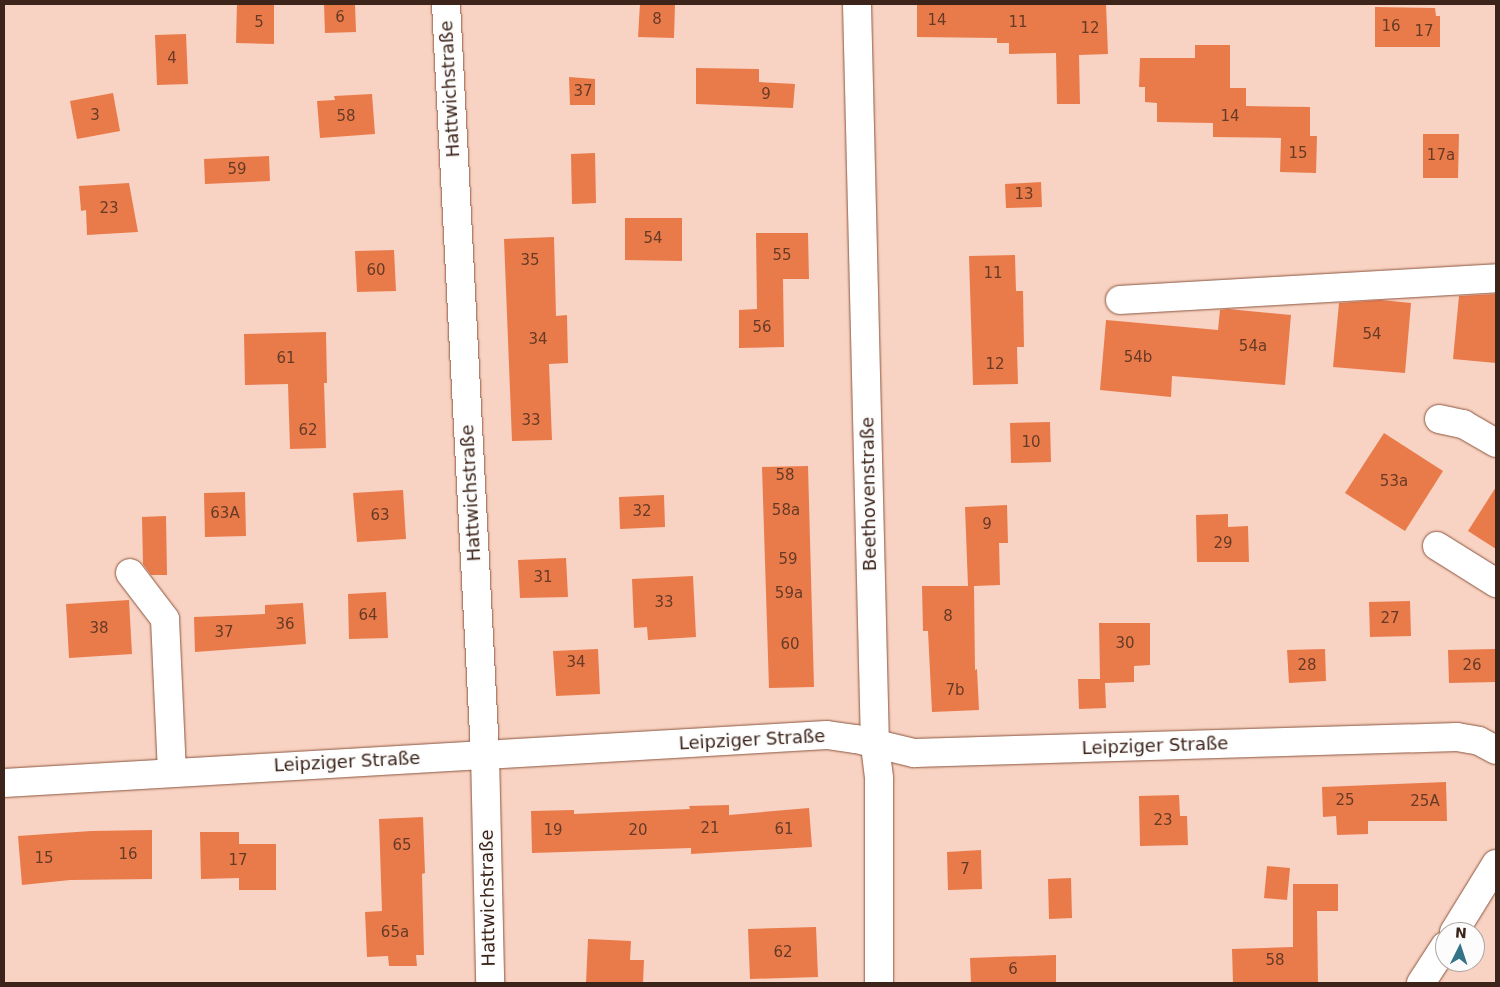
<!DOCTYPE html>
<meta charset="utf-8">
<style>
body{margin:0}
#map{position:relative;width:1500px;height:987px;overflow:hidden;background:#f8d2c2;font-family:"DejaVu Sans",sans-serif}
div>[style]{position:absolute}
.building>*{inset:0;background:#e97b4b}
.roads{filter:drop-shadow(0 0 1px #8c563f) drop-shadow(0 0 1px #8c563f)}
.minor>*{height:28px;margin:-14px;padding:0 14px;transform-origin:14px;border-radius:14px;background:#fff}
.major>*{height:28px;margin:-14px;padding:0 14px;transform-origin:14px;border-radius:14px;background:#fff}
span{translate:-50% -50%;white-space:nowrap;text-align:center;line-height:1.15;-webkit-text-stroke:4px #fcfcfc;paint-order:stroke}
.number-label{font-size:15px;color:#673a26}
.number-label span{-webkit-text-stroke-width:0}
.street-label{font-size:18px;color:#3c241a}
.frame{position:absolute;inset:0;border:5px solid #3c241a;pointer-events:none}
.north{position:absolute;left:1435px;top:922px;width:50px;height:50px;box-sizing:border-box;background:#fcfcfc;border:1px solid #afa6a2;border-radius:50%;rotate:4deg;font-size:14px;font-weight:700;line-height:20px;text-align:center;color:#3c241a}
.north::after{content:'';display:block;margin:auto;width:18px;height:22px;background:#357389;clip-path:polygon(50% 0,100% 100%,50% 72%,0 100%)}
</style>
<div id="map">
<div class="building">
<div style="clip-path:polygon(237px 4px,274px 4px,274px 44px,236px 43px)"></div>
<div style="clip-path:polygon(324px 4px,355px 4px,356px 32px,325px 33px)"></div>
<div style="clip-path:polygon(640px 4px,675px 4px,674px 38px,638px 37px)"></div>
<div style="clip-path:polygon(917px 4px,1106px 4px,1108px 54px,1079px 55px,1080px 104px,1057px 104px,1056px 53px,1009px 54px,1009px 43px,997px 43px,997px 38px,917px 37px)"></div>
<div style="clip-path:polygon(1375px 7px,1435px 8px,1436px 16px,1440px 16px,1440px 47px,1375px 47px)"></div>
<div style="clip-path:polygon(186px 34px,188px 84px,157px 85px,155px 35px)"></div>
<div style="clip-path:polygon(1195px 45px,1230px 45px,1230px 88px,1246px 88px,1246px 106px,1310px 107px,1310px 136px,1317px 136px,1316px 173px,1280px 172px,1281px 138px,1213px 137px,1213px 123px,1157px 122px,1157px 103px,1145px 102px,1145px 87px,1139px 87px,1140px 58px,1195px 58px)"></div>
<div style="clip-path:polygon(696px 68px,759px 69px,759px 82px,795px 84px,793px 108px,696px 104px)"></div>
<div style="clip-path:polygon(569px 77px,595px 79px,595px 105px,570px 105px)"></div>
<div style="clip-path:polygon(113px 93px,120px 131px,77px 139px,70px 101px)"></div>
<div style="clip-path:polygon(372px 94px,375px 134px,320px 138px,317px 101px,335px 100px,334px 96px)"></div>
<div style="clip-path:polygon(1423px 134px,1459px 134px,1458px 178px,1423px 178px)"></div>
<div style="clip-path:polygon(595px 153px,596px 203px,572px 204px,571px 154px)"></div>
<div style="clip-path:polygon(269px 156px,270px 181px,205px 184px,204px 159px)"></div>
<div style="clip-path:polygon(1041px 182px,1042px 207px,1006px 208px,1005px 184px)"></div>
<div style="clip-path:polygon(129px 183px,138px 232px,87px 235px,86px 210px,81px 211px,79px 186px)"></div>
<div style="clip-path:polygon(625px 218px,682px 218px,682px 261px,625px 260px)"></div>
<div style="clip-path:polygon(756px 233px,808px 233px,809px 279px,783px 279px,784px 347px,739px 348px,739px 310px,757px 309px)"></div>
<div style="clip-path:polygon(554px 237px,556px 316px,567px 315px,568px 363px,549px 364px,552px 440px,512px 441px,504px 239px)"></div>
<div style="clip-path:polygon(394px 250px,396px 291px,357px 292px,355px 251px)"></div>
<div style="clip-path:polygon(1015px 255px,1016px 291px,1023px 291px,1024px 347px,1017px 347px,1018px 384px,973px 385px,969px 256px)"></div>
<div style="clip-path:polygon(1496px 294px,1496px 363px,1453px 359px,1459px 296px)"></div>
<div style="clip-path:polygon(1381px 300px,1411px 303px,1405px 373px,1333px 367px,1339px 303px)"></div>
<div style="clip-path:polygon(1228px 309px,1291px 315px,1285px 385px,1172px 376px,1171px 397px,1100px 390px,1106px 320px,1218px 330px,1220px 310px)"></div>
<div style="clip-path:polygon(326px 332px,327px 383px,324px 383px,326px 448px,290px 449px,288px 384px,245px 385px,244px 334px)"></div>
<div style="clip-path:polygon(1050px 422px,1051px 462px,1011px 463px,1010px 423px)"></div>
<div style="clip-path:polygon(1384px 433px,1443px 471px,1405px 531px,1345px 493px)"></div>
<div style="clip-path:polygon(808px 466px,814px 687px,769px 688px,762px 467px)"></div>
<div style="clip-path:polygon(1496px 487px,1496px 549px,1468px 531px)"></div>
<div style="clip-path:polygon(403px 490px,406px 539px,357px 542px,353px 493px)"></div>
<div style="clip-path:polygon(245px 492px,246px 536px,205px 537px,204px 493px)"></div>
<div style="clip-path:polygon(664px 495px,665px 527px,620px 529px,619px 497px)"></div>
<div style="clip-path:polygon(1007px 505px,1008px 543px,999px 543px,1000px 585px,974px 586px,975px 670px,977px 669px,979px 710px,932px 712px,928px 631px,923px 631px,922px 586px,968px 586px,965px 507px)"></div>
<div style="clip-path:polygon(1228px 514px,1228px 527px,1248px 526px,1249px 562px,1197px 562px,1196px 515px)"></div>
<div style="clip-path:polygon(166px 516px,167px 575px,151px 575px,143px 564px,142px 517px)"></div>
<div style="clip-path:polygon(566px 558px,568px 597px,520px 598px,518px 560px)"></div>
<div style="clip-path:polygon(693px 576px,696px 637px,648px 640px,647px 627px,634px 628px,632px 579px)"></div>
<div style="clip-path:polygon(386px 592px,388px 638px,349px 639px,348px 594px)"></div>
<div style="clip-path:polygon(129px 600px,132px 654px,69px 658px,66px 604px)"></div>
<div style="clip-path:polygon(1410px 601px,1411px 636px,1370px 637px,1369px 602px)"></div>
<div style="clip-path:polygon(303px 603px,306px 644px,195px 652px,194px 617px,265px 614px,265px 605px)"></div>
<div style="clip-path:polygon(1099px 623px,1150px 623px,1150px 665px,1134px 666px,1134px 682px,1105px 683px,1106px 708px,1079px 709px,1078px 679px,1100px 679px)"></div>
<div style="clip-path:polygon(598px 649px,600px 694px,556px 696px,553px 651px)"></div>
<div style="clip-path:polygon(1325px 649px,1326px 681px,1289px 683px,1287px 650px)"></div>
<div style="clip-path:polygon(1496px 649px,1496px 682px,1449px 683px,1448px 650px)"></div>
<div style="clip-path:polygon(1446px 782px,1447px 821px,1368px 821px,1368px 834px,1337px 835px,1336px 816px,1323px 817px,1322px 787px)"></div>
<div style="clip-path:polygon(1179px 795px,1180px 816px,1187px 816px,1188px 845px,1140px 846px,1139px 796px)"></div>
<div style="clip-path:polygon(729px 805px,729px 815px,809px 808px,812px 847px,691px 854px,691px 848px,532px 853px,531px 811px,574px 810px,574px 814px,690px 809px,689px 806px)"></div>
<div style="clip-path:polygon(423px 817px,425px 873px,422px 874px,424px 955px,416px 955px,417px 966px,389px 966px,388px 956px,367px 957px,365px 912px,382px 911px,379px 819px)"></div>
<div style="clip-path:polygon(152px 830px,152px 879px,70px 880px,22px 885px,18px 836px,91px 831px)"></div>
<div style="clip-path:polygon(200px 832px,239px 832px,239px 844px,276px 844px,276px 890px,239px 890px,239px 878px,201px 879px)"></div>
<div style="clip-path:polygon(981px 850px,982px 889px,948px 890px,947px 852px)"></div>
<div style="clip-path:polygon(1267px 866px,1290px 868px,1287px 900px,1264px 898px)"></div>
<div style="clip-path:polygon(1071px 878px,1072px 918px,1049px 919px,1048px 879px)"></div>
<div style="clip-path:polygon(1293px 884px,1338px 884px,1338px 911px,1317px 911px,1318px 983px,1233px 983px,1232px 949px,1293px 947px)"></div>
<div style="clip-path:polygon(816px 927px,818px 977px,750px 979px,748px 929px)"></div>
<div style="clip-path:polygon(588px 939px,631px 941px,630px 960px,644px 960px,643px 983px,586px 983px)"></div>
<div style="clip-path:polygon(1056px 955px,1056px 983px,971px 983px,970px 958px)"></div>
</div>
<div class="roads">
<div class="minor">
<div style="left:446px;top:4px;width:751px;rotate:87.02deg"></div>
<div style="left:485px;top:754px;width:229px;rotate:88.7deg"></div>
<div style="left:857px;top:4px;width:741px;rotate:88.61deg"></div>
<div style="left:875px;top:745px;width:34px;rotate:83deg"></div>
<div style="left:879px;top:779px;width:204px;rotate:90deg"></div>
<div style="left:1120px;top:300px;width:377px;rotate:-3.3deg"></div>
<div style="left:1439px;top:419px;width:25px;rotate:12deg"></div>
<div style="left:1463px;top:424px;width:38px;rotate:30deg"></div>
<div style="left:1437px;top:546px;width:70px;rotate:32.1deg"></div>
<div style="left:130px;top:573px;width:58px;rotate:52.7deg"></div>
<div style="left:165px;top:619px;width:153px;rotate:87.4deg"></div>
<div style="left:4px;top:783px;width:824px;rotate:-3.34deg"></div>
<div style="left:827px;top:735px;width:29px;rotate:8deg"></div>
<div style="left:856px;top:739px;width:60px;rotate:13.6deg"></div>
<div style="left:914px;top:753px;width:543px;rotate:-1.69deg"></div>
<div style="left:1457px;top:737px;width:22px;rotate:10deg"></div>
<div style="left:1479px;top:741px;width:19px;rotate:28deg"></div>
</div>
<div class="major">
<div style="left:1454px;top:932px;width:80px;rotate:-58.3deg"></div>
<div style="left:1421px;top:983px;width:44px;rotate:-57deg"></div>
</div>
</div>
<div class="number-label">
<span style="left:340px;top:18px">6</span>
<span style="left:657px;top:20px">8</span>
<span style="left:937px;top:21px">14</span>
<span style="left:259px;top:23px">5</span>
<span style="left:1018px;top:23px">11</span>
<span style="left:1391px;top:27px">16</span>
<span style="left:1090px;top:29px">12</span>
<span style="left:1424px;top:32px">17</span>
<span style="left:172px;top:59px">4</span>
<span style="left:583px;top:92px">37</span>
<span style="left:766px;top:95px">9</span>
<span style="left:95px;top:116px">3</span>
<span style="left:346px;top:117px">58</span>
<span style="left:1230px;top:117px">14</span>
<span style="left:1298px;top:154px">15</span>
<span style="left:1441px;top:156px">17a</span>
<span style="left:237px;top:170px">59</span>
<span style="left:1024px;top:195px">13</span>
<span style="left:109px;top:209px">23</span>
<span style="left:653px;top:239px">54</span>
<span style="left:782px;top:256px">55</span>
<span style="left:530px;top:261px">35</span>
<span style="left:376px;top:271px">60</span>
<span style="left:993px;top:274px">11</span>
<span style="left:762px;top:328px">56</span>
<span style="left:1372px;top:335px">54</span>
<span style="left:538px;top:340px">34</span>
<span style="left:1253px;top:347px">54a</span>
<span style="left:1138px;top:358px">54b</span>
<span style="left:286px;top:359px">61</span>
<span style="left:995px;top:365px">12</span>
<span style="left:531px;top:421px">33</span>
<span style="left:308px;top:431px">62</span>
<span style="left:1031px;top:443px">10</span>
<span style="left:785px;top:476px">58</span>
<span style="left:1394px;top:482px">53a</span>
<span style="left:786px;top:511px">58a</span>
<span style="left:642px;top:512px">32</span>
<span style="left:225px;top:514px">63A</span>
<span style="left:380px;top:516px">63</span>
<span style="left:987px;top:525px">9</span>
<span style="left:1223px;top:544px">29</span>
<span style="left:788px;top:560px">59</span>
<span style="left:543px;top:578px">31</span>
<span style="left:789px;top:594px">59a</span>
<span style="left:664px;top:603px">33</span>
<span style="left:368px;top:616px">64</span>
<span style="left:948px;top:617px">8</span>
<span style="left:1390px;top:619px">27</span>
<span style="left:285px;top:625px">36</span>
<span style="left:99px;top:629px">38</span>
<span style="left:224px;top:633px">37</span>
<span style="left:1125px;top:644px">30</span>
<span style="left:790px;top:645px">60</span>
<span style="left:576px;top:663px">34</span>
<span style="left:1307px;top:666px">28</span>
<span style="left:1472px;top:666px">26</span>
<span style="left:955px;top:691px">7b</span>
<span style="left:1345px;top:801px">25</span>
<span style="left:1425px;top:802px">25A</span>
<span style="left:1163px;top:821px">23</span>
<span style="left:710px;top:829px">21</span>
<span style="left:784px;top:830px">61</span>
<span style="left:553px;top:831px">19</span>
<span style="left:638px;top:831px">20</span>
<span style="left:402px;top:846px">65</span>
<span style="left:128px;top:855px">16</span>
<span style="left:44px;top:859px">15</span>
<span style="left:238px;top:861px">17</span>
<span style="left:965px;top:870px">7</span>
<span style="left:395px;top:933px">65a</span>
<span style="left:783px;top:953px">62</span>
<span style="left:1275px;top:961px">58</span>
<span style="left:1013px;top:970px">6</span>
</div>
<div class="street-label">
<span style="left:450px;top:89px;rotate:-93deg">Hattwichstraße</span>
<span style="left:471px;top:493px;rotate:-93deg">Hattwichstraße</span>
<span style="left:869px;top:494px;rotate:-91deg">Beethovenstraße</span>
<span style="left:752px;top:740px;rotate:-3deg">Leipziger Straße</span>
<span style="left:1155px;top:746px;rotate:-2deg">Leipziger Straße</span>
<span style="left:347px;top:762px;rotate:-3deg">Leipziger Straße</span>
<span style="left:488px;top:898px;rotate:-91deg">Hattwichstraße</span>
</div>
<div class="frame"></div>
<div class="north">N</div>
</div>
